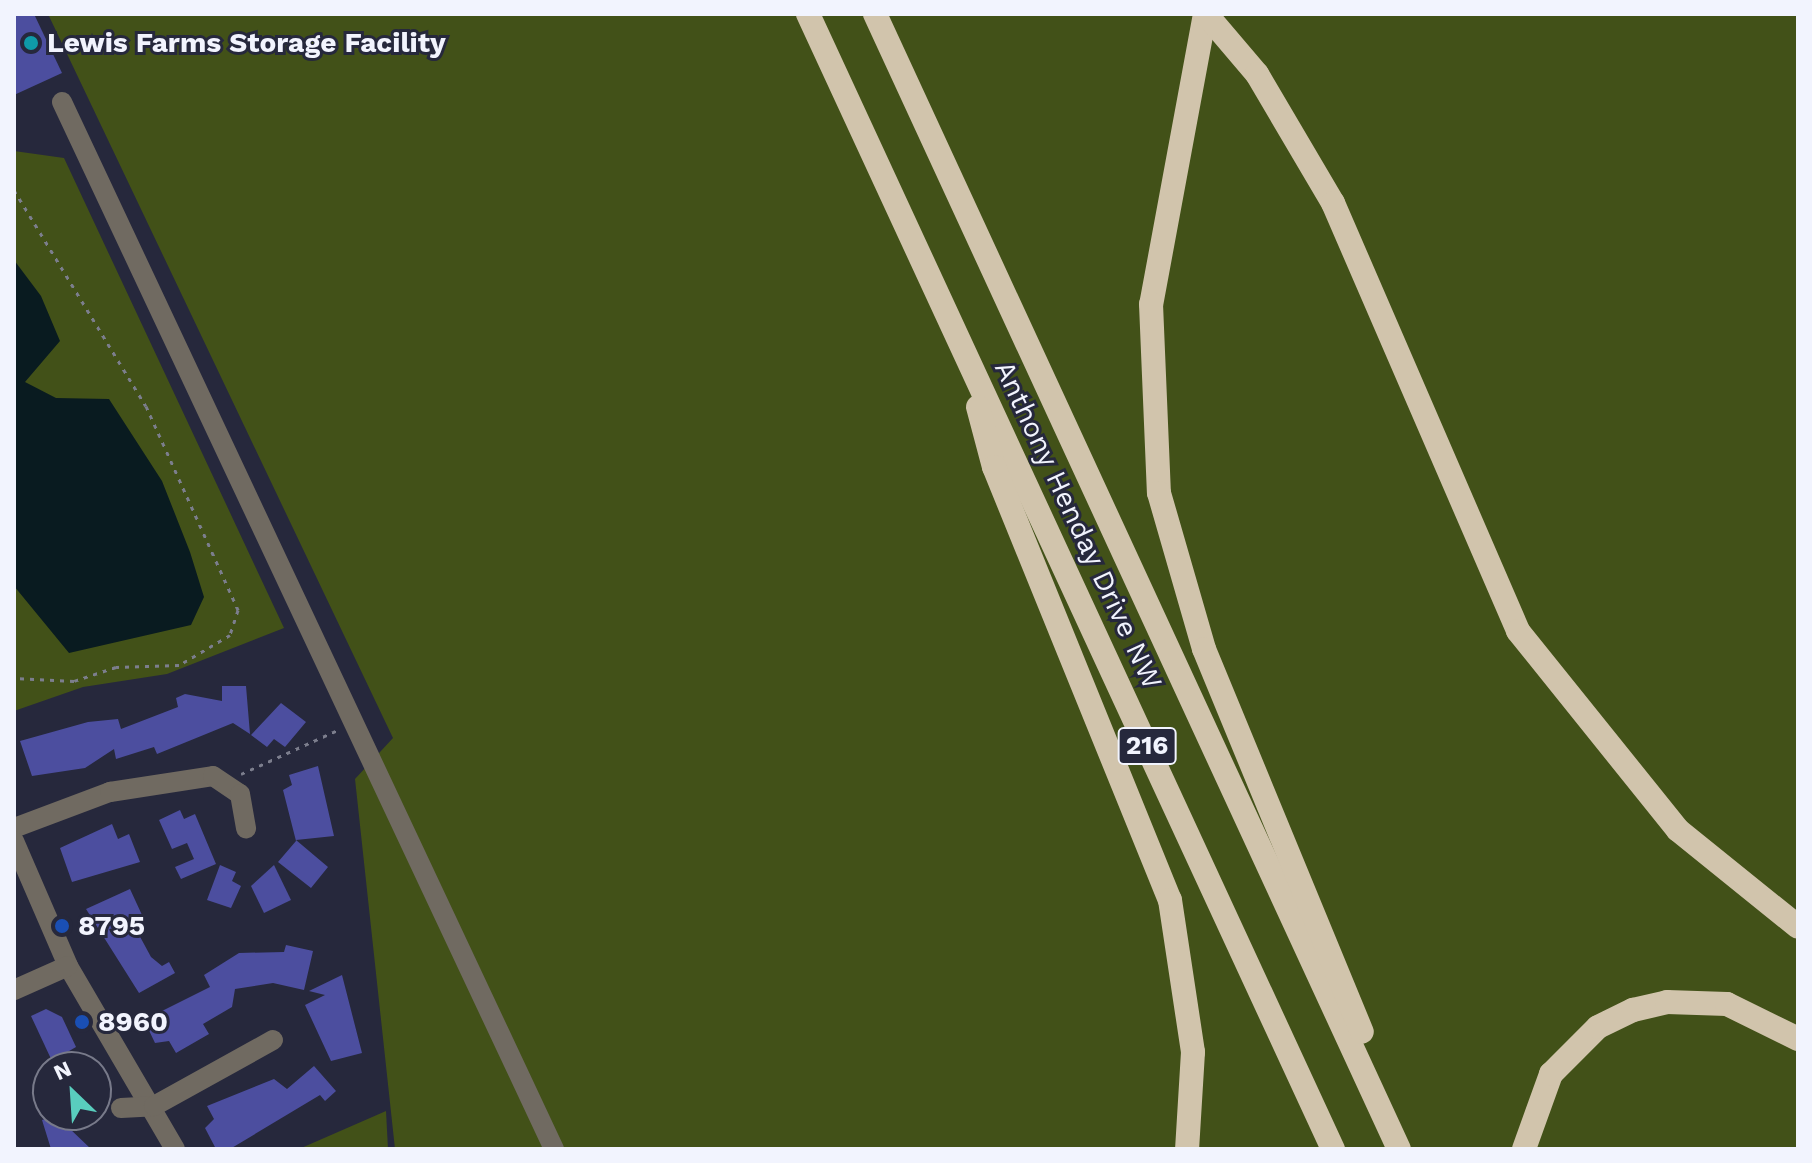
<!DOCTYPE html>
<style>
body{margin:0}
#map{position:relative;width:1812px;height:1163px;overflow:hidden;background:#26283c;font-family:"Work Sans",sans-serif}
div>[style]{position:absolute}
.green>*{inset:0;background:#425118}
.water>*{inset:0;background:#091b20}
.building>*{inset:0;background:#4c4e9f}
.path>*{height:3px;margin-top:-1.5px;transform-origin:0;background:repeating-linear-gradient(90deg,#7c7e8d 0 4px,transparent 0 10px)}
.minor>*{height:20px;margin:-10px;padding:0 10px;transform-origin:10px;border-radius:10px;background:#706a61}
.highway>*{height:24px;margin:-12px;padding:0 12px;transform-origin:12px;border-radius:12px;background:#d1c4ac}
.dots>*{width:22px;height:22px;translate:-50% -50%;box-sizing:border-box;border:4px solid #26283c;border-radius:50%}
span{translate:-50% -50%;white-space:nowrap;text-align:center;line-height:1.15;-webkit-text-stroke:6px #26283c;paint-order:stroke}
.shield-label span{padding:2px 6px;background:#26283c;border:2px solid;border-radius:6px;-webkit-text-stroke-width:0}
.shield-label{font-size:26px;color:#f2f4fe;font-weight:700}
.poi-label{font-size:28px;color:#f2f4fe;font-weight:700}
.left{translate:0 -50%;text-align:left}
.street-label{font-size:28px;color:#f2f4fe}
.frame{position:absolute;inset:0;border:16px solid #f2f4fe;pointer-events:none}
.north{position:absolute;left:32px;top:1051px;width:80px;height:80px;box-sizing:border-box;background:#26283c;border:2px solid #787a8a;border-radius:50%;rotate:335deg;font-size:22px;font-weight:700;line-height:32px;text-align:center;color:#f2f4fe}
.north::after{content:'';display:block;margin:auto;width:28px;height:36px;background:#59cebe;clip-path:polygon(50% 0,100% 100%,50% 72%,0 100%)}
</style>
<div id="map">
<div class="green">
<div style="clip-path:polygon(48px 14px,1798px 14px,1798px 1149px,395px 1149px,355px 779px,393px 738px)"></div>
<div style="clip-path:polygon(14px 151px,64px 158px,284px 628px,167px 674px,83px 687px,14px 711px)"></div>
<div style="clip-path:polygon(386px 1111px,388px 1149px,299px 1149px)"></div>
</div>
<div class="water">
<div style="clip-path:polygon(14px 260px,41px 296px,60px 341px,25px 382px,56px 398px,109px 399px,162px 481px,190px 552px,204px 597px,191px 625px,69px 653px,14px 586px)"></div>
</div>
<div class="building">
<div style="clip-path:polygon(14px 14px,34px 14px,62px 73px,14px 95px)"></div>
<div style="clip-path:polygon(222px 686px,246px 686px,250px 734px,233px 723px,157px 754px,154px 747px,116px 759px,114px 749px,85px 768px,32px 776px,20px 741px,88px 722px,118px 719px,121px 729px,178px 707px,176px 698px,185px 694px,222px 701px)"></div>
<div style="clip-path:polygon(281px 703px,306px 722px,285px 747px,274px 739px,267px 747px,251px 735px)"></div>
<div style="clip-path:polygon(318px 766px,334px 836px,296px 840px,328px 867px,311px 888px,278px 862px,296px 841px,283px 790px,292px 785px,289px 775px)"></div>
<div style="clip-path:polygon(180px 810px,184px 819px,195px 814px,216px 864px,181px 879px,175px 867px,194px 859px,187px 843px,172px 849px,159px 820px)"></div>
<div style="clip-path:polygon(112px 824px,118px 839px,129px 834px,140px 862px,72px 882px,60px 848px)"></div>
<div style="clip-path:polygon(220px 865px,236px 872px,232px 881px,241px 886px,231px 908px,207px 900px)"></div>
<div style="clip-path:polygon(274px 865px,291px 900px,264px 913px,251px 886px)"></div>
<div style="clip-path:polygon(130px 889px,142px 915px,131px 920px,151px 957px,162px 966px,169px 962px,175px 973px,139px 993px,86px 909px)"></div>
<div style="clip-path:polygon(286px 945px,313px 951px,304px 990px,273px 983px,235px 989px,232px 1007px,203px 1024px,209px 1034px,176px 1053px,169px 1041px,155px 1043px,144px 1020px,210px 987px,204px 975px,239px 953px,284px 952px)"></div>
<div style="clip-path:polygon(342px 975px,362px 1053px,331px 1061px,305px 1005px,325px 995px,309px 991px)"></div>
<div style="clip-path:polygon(46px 1009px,62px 1017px,76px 1047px,52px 1061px,31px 1016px)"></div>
<div style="clip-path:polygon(314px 1066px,336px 1091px,325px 1101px,320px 1095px,230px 1149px,216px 1149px,205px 1128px,214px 1119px,207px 1106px,274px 1079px,287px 1089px)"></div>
<div style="clip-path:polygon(58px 1115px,102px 1115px,69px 1128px,91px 1149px,51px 1149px,42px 1120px)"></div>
</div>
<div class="path">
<div style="left:14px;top:190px;width:253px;rotate:58.6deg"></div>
<div style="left:146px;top:406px;width:224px;rotate:65.7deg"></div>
<div style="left:238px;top:610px;width:26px;rotate:108deg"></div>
<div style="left:230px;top:635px;width:59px;rotate:149.5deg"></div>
<div style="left:179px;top:665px;width:63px;rotate:178.2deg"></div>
<div style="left:116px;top:667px;width:44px;rotate:161.6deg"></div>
<div style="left:74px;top:681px;width:60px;rotate:-177.1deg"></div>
<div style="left:241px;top:774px;width:109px;rotate:-24.4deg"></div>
</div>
<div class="minor">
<div style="left:62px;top:102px;width:1157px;rotate:64.83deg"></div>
<div style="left:14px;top:828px;width:103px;rotate:-20.6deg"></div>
<div style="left:110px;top:792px;width:104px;rotate:-8.8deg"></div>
<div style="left:213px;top:776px;width:32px;rotate:34deg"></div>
<div style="left:240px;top:794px;width:35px;rotate:80deg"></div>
<div style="left:14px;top:841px;width:136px;rotate:66.6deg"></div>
<div style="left:68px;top:966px;width:212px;rotate:59.7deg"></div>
<div style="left:14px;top:990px;width:59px;rotate:-24deg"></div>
<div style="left:121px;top:1108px;width:33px;rotate:-3deg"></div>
<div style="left:154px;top:1106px;width:136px;rotate:-29deg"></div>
</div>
<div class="highway">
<div style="left:808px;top:14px;width:1251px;rotate:65.18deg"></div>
<div style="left:875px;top:14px;width:1250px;rotate:65.22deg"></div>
<div style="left:1205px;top:14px;width:295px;rotate:100.5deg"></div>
<div style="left:1151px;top:304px;width:189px;rotate:87.6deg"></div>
<div style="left:1159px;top:493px;width:162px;rotate:73.9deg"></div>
<div style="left:1204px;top:649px;width:414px;rotate:67.6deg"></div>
<div style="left:1206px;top:14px;width:79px;rotate:49.6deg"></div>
<div style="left:1257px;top:74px;width:150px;rotate:59.5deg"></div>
<div style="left:1333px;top:203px;width:466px;rotate:66.6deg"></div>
<div style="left:1518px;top:631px;width:255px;rotate:51.2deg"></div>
<div style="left:1678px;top:830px;width:154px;rotate:38.9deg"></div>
<div style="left:978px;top:407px;width:62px;rotate:75.1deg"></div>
<div style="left:994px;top:467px;width:467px;rotate:67.9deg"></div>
<div style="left:1170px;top:900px;width:154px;rotate:81.4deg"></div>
<div style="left:1193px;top:1052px;width:97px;rotate:93.5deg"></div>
<div style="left:1524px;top:1149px;width:80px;rotate:-70.2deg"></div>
<div style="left:1551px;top:1074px;width:66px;rotate:-45deg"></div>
<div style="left:1598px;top:1027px;width:39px;rotate:-26deg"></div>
<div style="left:1633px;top:1010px;width:35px;rotate:-13deg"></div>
<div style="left:1667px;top:1002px;width:60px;rotate:1.9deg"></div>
<div style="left:1727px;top:1004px;width:79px;rotate:26.2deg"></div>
</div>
<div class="dots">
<div style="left:31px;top:43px;background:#0f9aa8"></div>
<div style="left:62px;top:926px;background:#1a4fb4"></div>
<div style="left:82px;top:1022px;background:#1a4fb4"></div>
</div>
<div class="shield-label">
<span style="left:1147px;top:746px">216</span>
</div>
<div class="poi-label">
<span class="left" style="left:47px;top:43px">Lewis Farms Storage Facility</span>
<span class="left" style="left:78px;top:926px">8795</span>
<span class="left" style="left:98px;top:1022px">8960</span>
</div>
<div class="street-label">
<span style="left:1078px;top:525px;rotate:65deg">Anthony Henday Drive NW</span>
</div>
<div class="frame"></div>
<div class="north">N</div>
</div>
